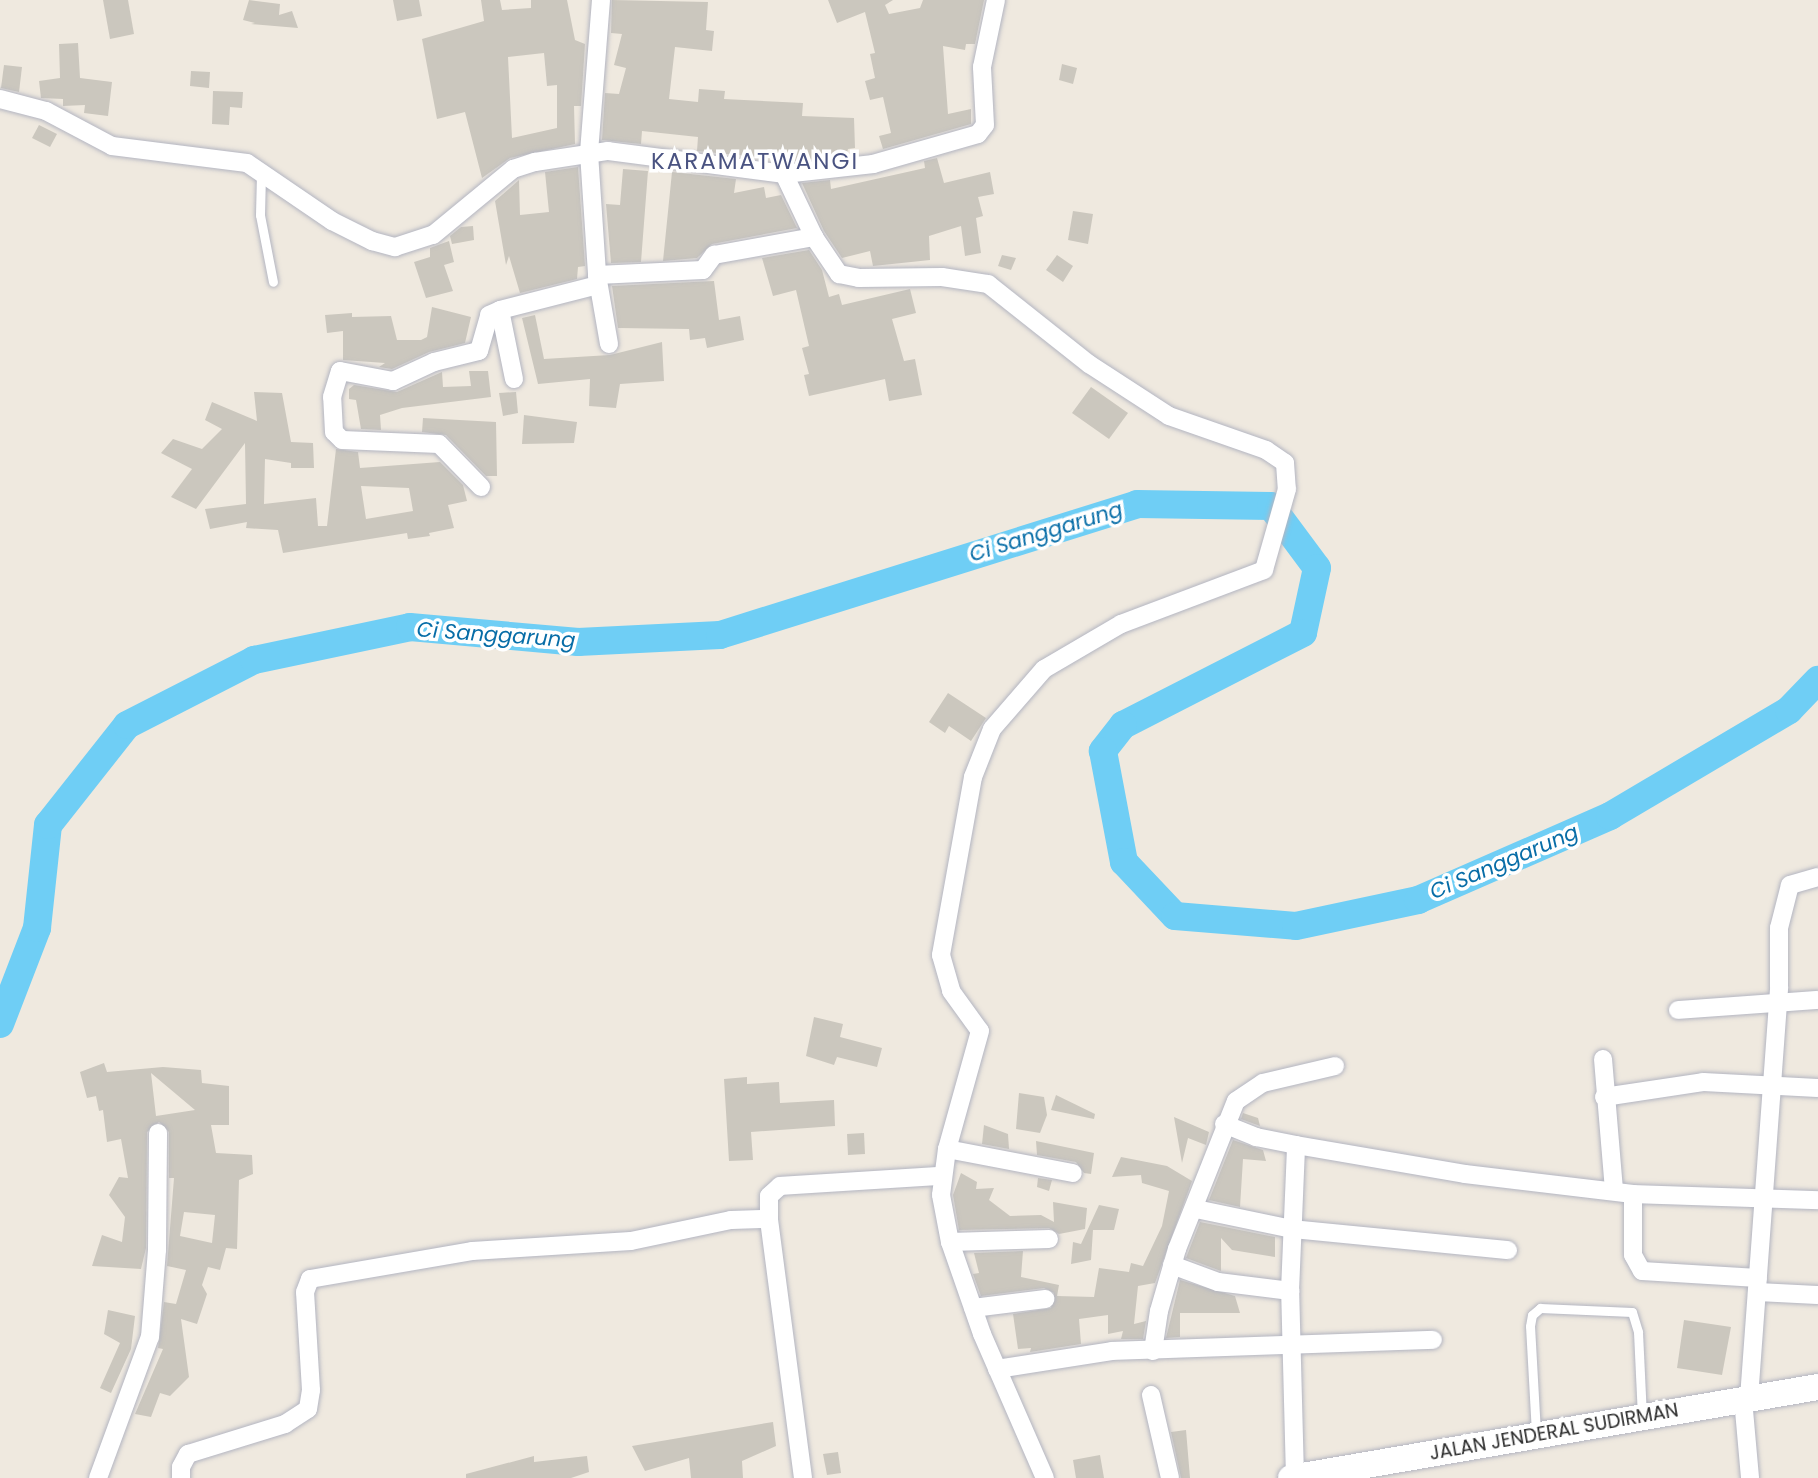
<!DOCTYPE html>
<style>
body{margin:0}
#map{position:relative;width:1818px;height:1478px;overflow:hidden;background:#efe9df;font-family:Poppins,sans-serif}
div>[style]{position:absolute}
.river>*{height:28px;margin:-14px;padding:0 14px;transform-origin:14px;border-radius:14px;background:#6fcef5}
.building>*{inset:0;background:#cbc7be}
.roads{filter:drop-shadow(0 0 2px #b3b5c1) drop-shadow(0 0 2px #b3b5c1)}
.lane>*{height:9px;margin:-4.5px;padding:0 4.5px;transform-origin:4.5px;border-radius:4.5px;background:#fff}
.street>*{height:18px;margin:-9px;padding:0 9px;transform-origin:9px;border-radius:9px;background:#fff}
.secondary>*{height:26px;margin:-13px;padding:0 13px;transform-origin:13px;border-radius:13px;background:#fff}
span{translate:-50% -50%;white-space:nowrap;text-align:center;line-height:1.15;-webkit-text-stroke:7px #fff;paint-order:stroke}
.street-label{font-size:19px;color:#2d2d2d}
.water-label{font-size:21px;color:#076da7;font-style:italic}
.quarter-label{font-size:23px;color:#4a5381;letter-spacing:2px}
</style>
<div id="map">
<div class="river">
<div style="left:0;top:1024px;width:103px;rotate:-68.9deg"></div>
<div style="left:37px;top:928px;width:104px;rotate:-83.9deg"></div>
<div style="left:48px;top:825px;width:127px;rotate:-51.7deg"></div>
<div style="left:127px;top:725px;width:143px;rotate:-27.1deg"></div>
<div style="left:254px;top:660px;width:159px;rotate:-11.9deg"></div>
<div style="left:410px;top:627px;width:169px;rotate:5.1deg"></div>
<div style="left:578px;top:642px;width:142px;rotate:-2.8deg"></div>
<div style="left:720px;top:635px;width:437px;rotate:-17.4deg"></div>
<div style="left:1137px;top:504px;width:134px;rotate:0.9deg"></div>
<div style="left:1271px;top:506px;width:77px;rotate:53.4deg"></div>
<div style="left:1317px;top:568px;width:66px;rotate:102.2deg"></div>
<div style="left:1303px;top:633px;width:202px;rotate:152.9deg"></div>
<div style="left:1123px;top:725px;width:33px;rotate:128deg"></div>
<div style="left:1103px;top:751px;width:113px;rotate:79.3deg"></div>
<div style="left:1124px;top:862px;width:74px;rotate:46.6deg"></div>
<div style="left:1175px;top:916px;width:121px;rotate:4.7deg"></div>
<div style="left:1296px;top:926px;width:125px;rotate:-12deg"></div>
<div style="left:1418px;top:900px;width:210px;rotate:-23.6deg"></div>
<div style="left:1610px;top:816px;width:208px;rotate:-30.6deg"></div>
<div style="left:1789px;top:710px;width:42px;rotate:-46deg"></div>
</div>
<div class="building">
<div style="clip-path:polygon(103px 0,128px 0,134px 34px,110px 39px)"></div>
<div style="clip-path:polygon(249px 0,280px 4px,279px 15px,292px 11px,298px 28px,251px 24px,255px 23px,243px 20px)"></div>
<div style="clip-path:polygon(393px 0,419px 0,422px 16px,397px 21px)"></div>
<div style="clip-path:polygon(evenodd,481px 0,500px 0,502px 10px,531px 8px,531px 0,567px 0,575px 40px,585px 44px,581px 106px,574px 106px,575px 144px,510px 158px,482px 178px,465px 112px,437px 119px,422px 39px,484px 21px,481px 0,544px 53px,547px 86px,557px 85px,557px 128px,512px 138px,508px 57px,544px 53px)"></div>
<div style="clip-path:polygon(612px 0,708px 2px,706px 30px,714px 31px,712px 51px,675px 47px,669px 99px,698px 102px,699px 89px,725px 91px,724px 99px,803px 103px,802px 116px,854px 118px,855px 148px,848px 149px,846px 156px,795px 161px,697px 151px,698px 137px,642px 131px,641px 144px,602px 140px,605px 93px,619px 94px,626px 68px,614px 65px,622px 34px,611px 33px)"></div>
<div style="clip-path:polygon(828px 0,893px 0,885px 5px,889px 14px,920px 8px,923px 0,984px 0,975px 44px,966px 44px,965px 50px,943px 46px,948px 114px,971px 109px,971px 124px,883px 149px,879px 136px,891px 133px,883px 97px,870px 100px,865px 81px,875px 78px,870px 54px,875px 53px,865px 12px,837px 23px)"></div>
<div style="clip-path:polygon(78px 43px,80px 78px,112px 82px,108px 116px,84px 113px,85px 105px,63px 106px,63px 99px,41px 98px,39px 81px,60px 78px,59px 44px)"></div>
<div style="clip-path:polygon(1062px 64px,1077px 68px,1073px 84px,1059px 80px)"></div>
<div style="clip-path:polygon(4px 65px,22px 67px,19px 92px,1px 88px)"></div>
<div style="clip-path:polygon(191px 71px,210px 72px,209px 88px,190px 86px)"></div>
<div style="clip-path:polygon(213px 91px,243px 92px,242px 108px,230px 107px,229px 125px,212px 124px)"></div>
<div style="clip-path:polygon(39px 125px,57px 134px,50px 147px,32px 138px)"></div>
<div style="clip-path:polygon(937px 158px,944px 183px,990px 172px,994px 194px,978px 197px,983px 216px,976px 218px,981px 253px,965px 256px,961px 226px,929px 236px,930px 260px,873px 266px,870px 251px,842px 258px,824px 231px,802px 183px,830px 180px,831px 189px,925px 168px,924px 161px)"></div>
<div style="clip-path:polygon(578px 167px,585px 266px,578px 267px,577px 279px,520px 293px,509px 256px,506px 265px,495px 201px,519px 180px,520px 215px,549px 212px,545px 172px)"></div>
<div style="clip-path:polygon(623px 169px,648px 171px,641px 262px,611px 263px,606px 204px,620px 205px)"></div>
<div style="clip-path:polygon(672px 172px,736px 179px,734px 193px,764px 187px,766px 198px,781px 195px,797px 228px,712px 244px,697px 258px,663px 261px)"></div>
<div style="clip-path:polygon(1073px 211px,1093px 214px,1088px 244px,1068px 240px)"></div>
<div style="clip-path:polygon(473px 226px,474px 240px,452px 244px,450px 236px,461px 227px)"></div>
<div style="clip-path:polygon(449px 241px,454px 262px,444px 265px,453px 291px,426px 298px,414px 262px,430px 257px,430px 248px)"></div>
<div style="clip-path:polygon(809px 250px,822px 270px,829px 297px,839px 294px,842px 305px,910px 289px,916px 313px,892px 319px,904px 361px,915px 359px,922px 395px,889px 401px,885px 379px,809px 396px,804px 375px,809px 374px,802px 348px,809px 346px,796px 290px,773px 296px,762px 258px)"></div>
<div style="clip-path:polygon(1002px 255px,1016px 258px,1011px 270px,998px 266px)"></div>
<div style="clip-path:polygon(1057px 255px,1073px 266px,1063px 282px,1046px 270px)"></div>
<div style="clip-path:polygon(714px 281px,719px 320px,740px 316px,744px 340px,707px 348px,705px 338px,690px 340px,689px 329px,618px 328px,612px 286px)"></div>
<div style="clip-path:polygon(432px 307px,471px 317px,465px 343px,429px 352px,392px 369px,379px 367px,385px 363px,343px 360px,343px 331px,327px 333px,325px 315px,352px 313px,352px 317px,391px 316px,397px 340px,421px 340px,427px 337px)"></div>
<div style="clip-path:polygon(535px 315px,544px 359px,610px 355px,662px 342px,664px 381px,620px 384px,616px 408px,589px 406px,590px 379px,538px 384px,522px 318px)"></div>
<div style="clip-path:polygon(469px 371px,488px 371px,491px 397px,402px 408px,380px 415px,381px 430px,361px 429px,356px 400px,349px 399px,349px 389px,354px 385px,397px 392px,442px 372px,443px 387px,471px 386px)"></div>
<div style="clip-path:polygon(1091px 387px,1128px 413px,1109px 439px,1072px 413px)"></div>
<div style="clip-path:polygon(evenodd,254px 392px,282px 393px,291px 442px,313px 443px,314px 468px,291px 468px,291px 463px,265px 459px,264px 504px,316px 498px,318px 526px,327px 526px,336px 449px,358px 452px,360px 468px,440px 462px,463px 485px,467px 501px,448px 505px,454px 528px,429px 533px,430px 536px,408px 539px,407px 533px,283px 553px,278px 530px,246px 528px,247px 522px,210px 529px,205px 509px,246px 504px,245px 443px,196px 509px,171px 497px,192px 469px,161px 453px,173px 439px,202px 449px,222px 429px,205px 420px,212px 402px,257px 421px,254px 392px,361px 486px,409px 488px,413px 511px,366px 519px,361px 486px)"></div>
<div style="clip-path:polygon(516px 392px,518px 413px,503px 416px,499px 393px)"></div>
<div style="clip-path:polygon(524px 415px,577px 422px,574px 443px,522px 444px)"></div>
<div style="clip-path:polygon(423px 418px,496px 422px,497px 476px,486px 476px,446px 435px,422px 432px)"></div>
<div style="clip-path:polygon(948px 693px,986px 718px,971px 741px,949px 726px,945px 733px,929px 722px)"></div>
<div style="clip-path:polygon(814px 1017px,843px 1024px,840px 1037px,882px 1048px,877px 1067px,837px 1057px,834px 1065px,806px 1056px)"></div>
<div style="clip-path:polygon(evenodd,104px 1063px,107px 1072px,163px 1067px,201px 1070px,202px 1083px,229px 1086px,229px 1125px,211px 1125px,216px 1153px,252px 1155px,253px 1174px,239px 1180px,237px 1249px,226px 1248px,220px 1270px,208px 1267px,202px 1285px,207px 1294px,197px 1324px,181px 1319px,189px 1377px,170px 1396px,160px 1393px,151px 1417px,135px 1414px,163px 1349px,158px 1348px,164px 1302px,176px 1304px,186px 1270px,167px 1266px,174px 1178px,169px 1178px,169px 1132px,159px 1122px,147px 1132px,146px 1248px,141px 1269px,92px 1266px,102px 1235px,122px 1242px,125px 1217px,109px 1195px,119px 1177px,128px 1178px,121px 1139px,107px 1142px,103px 1110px,99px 1111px,96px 1096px,87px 1098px,80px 1072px,104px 1063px,151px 1073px,195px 1110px,156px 1116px,151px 1073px,104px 1063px,184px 1212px,215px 1215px,212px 1243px,180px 1236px,184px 1212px)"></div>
<div style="clip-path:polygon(747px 1077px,747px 1084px,779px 1082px,780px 1103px,834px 1100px,835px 1126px,751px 1132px,753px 1160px,729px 1161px,724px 1079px)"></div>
<div style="clip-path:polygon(1019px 1093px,1044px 1097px,1047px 1115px,1040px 1133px,1016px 1129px)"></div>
<div style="clip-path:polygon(1056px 1095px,1095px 1114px,1094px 1119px,1051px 1110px)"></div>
<div style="clip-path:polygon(1243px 1113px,1258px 1118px,1260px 1126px,1241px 1119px)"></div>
<div style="clip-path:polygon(1174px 1117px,1209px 1132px,1206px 1145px,1188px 1138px,1182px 1163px)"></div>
<div style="clip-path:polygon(984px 1125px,1008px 1134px,1009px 1149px,982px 1144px)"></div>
<div style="clip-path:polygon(864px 1133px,865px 1154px,848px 1155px,847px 1134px)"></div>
<div style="clip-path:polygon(1233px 1140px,1263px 1150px,1266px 1161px,1243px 1159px,1240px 1207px,1209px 1200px)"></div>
<div style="clip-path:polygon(1036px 1141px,1094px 1153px,1091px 1174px,1084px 1173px,1076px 1162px,1037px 1155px)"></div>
<div style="clip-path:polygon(1121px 1157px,1167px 1166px,1192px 1181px,1155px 1283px,1138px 1286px,1134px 1324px,1146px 1321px,1143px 1339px,1121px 1339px,1123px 1331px,1108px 1334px,1108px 1315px,1079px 1319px,1081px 1344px,1030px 1352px,1031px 1348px,1018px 1349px,1013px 1314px,1051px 1308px,1054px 1293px,1044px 1288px,981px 1296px,973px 1274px,979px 1273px,974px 1253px,1023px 1251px,1021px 1277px,1059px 1285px,1057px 1296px,1094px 1297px,1099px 1268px,1129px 1272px,1131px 1263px,1143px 1266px,1162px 1226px,1169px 1191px,1142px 1183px,1141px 1175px,1112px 1177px)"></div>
<div style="clip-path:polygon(961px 1173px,977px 1182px,976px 1189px,994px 1188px,989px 1200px,1010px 1216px,1041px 1215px,1054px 1222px,1053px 1202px,1087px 1208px,1085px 1229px,1059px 1234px,1049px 1228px,959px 1230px,953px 1195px)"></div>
<div style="clip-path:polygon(1038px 1178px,1052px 1180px,1049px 1191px,1037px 1187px)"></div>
<div style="clip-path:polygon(1099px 1205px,1119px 1209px,1114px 1230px,1093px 1230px,1091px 1260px,1071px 1264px,1073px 1242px,1081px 1244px)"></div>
<div style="clip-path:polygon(1200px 1222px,1275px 1237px,1275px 1257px,1232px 1250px,1221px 1238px,1221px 1271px,1186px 1258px)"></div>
<div style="clip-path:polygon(1180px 1280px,1235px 1296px,1240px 1313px,1180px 1313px,1180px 1337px,1166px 1338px)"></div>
<div style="clip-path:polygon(108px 1310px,135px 1316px,131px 1349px,111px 1393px,100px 1388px,120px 1343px,104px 1334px)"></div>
<div style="clip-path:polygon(1684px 1320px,1731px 1327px,1722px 1375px,1677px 1368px)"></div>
<div style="clip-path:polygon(773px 1422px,776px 1446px,742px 1461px,743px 1478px,691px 1478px,689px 1458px,645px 1471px,632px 1446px)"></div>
<div style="clip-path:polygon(1186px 1430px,1190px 1478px,1181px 1478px,1171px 1432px)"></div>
<div style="clip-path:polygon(838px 1452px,841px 1473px,827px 1475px,823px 1454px)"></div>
<div style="clip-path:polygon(1100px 1455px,1104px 1478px,1076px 1478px,1073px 1460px)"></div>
<div style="clip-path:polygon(534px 1456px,534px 1462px,587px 1456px,589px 1472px,571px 1478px,466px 1478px,466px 1474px)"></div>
</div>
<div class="roads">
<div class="lane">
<div style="left:261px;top:174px;width:41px;rotate:91.4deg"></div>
<div style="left:260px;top:215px;width:68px;rotate:79deg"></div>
<div style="left:1536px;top:1433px;width:107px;rotate:-93.2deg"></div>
<div style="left:1530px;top:1326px;width:11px;rotate:-80deg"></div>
<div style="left:1532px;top:1315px;width:11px;rotate:-41deg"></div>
<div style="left:1540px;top:1308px;width:92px;rotate:2.5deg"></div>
<div style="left:1632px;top:1312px;width:21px;rotate:73deg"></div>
<div style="left:1638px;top:1332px;width:84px;rotate:87.3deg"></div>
</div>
<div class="street">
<div style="left:601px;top:0;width:153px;rotate:94.5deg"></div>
<div style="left:589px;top:153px;width:122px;rotate:86.2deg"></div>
<div style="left:597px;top:275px;width:70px;rotate:80.1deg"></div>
<div style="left:0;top:99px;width:48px;rotate:14.6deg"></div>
<div style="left:46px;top:111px;width:75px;rotate:27.9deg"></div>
<div style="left:112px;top:146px;width:136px;rotate:7.2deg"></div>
<div style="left:247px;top:163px;width:103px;rotate:34.3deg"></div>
<div style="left:332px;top:221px;width:45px;rotate:26.6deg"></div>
<div style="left:372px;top:241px;width:24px;rotate:15deg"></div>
<div style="left:395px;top:247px;width:40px;rotate:-18deg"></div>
<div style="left:433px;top:235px;width:104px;rotate:-39.5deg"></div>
<div style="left:513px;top:169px;width:23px;rotate:-18deg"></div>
<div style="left:535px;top:162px;width:74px;rotate:-8.6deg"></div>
<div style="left:608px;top:151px;width:177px;rotate:7.4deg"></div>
<div style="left:784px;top:174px;width:70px;rotate:64.5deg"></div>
<div style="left:814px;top:237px;width:45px;rotate:56deg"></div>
<div style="left:839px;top:274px;width:20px;rotate:11deg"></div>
<div style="left:859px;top:278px;width:83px;rotate:-0.7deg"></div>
<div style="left:942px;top:277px;width:47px;rotate:8.7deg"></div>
<div style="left:988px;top:284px;width:129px;rotate:38.4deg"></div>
<div style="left:1089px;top:364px;width:95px;rotate:33deg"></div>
<div style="left:1169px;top:416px;width:103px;rotate:19.3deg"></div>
<div style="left:1266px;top:450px;width:23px;rotate:34deg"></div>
<div style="left:1285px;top:463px;width:26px;rotate:86deg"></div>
<div style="left:1287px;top:489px;width:84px;rotate:105.9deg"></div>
<div style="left:1264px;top:570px;width:153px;rotate:159.3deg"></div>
<div style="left:1121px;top:624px;width:89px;rotate:149.7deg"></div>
<div style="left:1044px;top:669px;width:79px;rotate:130.9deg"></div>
<div style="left:992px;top:729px;width:52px;rotate:111.6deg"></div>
<div style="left:973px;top:777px;width:181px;rotate:100.2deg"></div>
<div style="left:941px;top:955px;width:37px;rotate:74deg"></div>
<div style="left:951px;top:991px;width:49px;rotate:54.1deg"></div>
<div style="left:980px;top:1031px;width:123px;rotate:105.6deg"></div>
<div style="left:947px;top:1149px;width:46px;rotate:97.4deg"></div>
<div style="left:941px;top:1195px;width:48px;rotate:79.2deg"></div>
<div style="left:950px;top:1242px;width:97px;rotate:70.8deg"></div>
<div style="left:982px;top:1334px;width:157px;rotate:66.4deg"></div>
<div style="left:784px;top:174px;width:90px;rotate:-6.4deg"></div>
<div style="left:873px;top:164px;width:109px;rotate:-15.9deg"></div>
<div style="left:978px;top:134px;width:11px;rotate:-52deg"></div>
<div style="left:985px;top:125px;width:58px;rotate:-93deg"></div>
<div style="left:982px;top:67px;width:68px;rotate:-78.2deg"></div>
<div style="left:597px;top:275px;width:106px;rotate:-2.7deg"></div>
<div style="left:703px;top:270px;width:19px;rotate:-54deg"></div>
<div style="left:714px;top:255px;width:102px;rotate:-10.2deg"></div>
<div style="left:514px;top:379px;width:70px;rotate:-101.5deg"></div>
<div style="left:500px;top:310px;width:101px;rotate:-14.3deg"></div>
<div style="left:481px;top:487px;width:60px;rotate:-134.3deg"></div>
<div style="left:439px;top:444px;width:97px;rotate:-177.6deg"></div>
<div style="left:342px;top:440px;width:11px;rotate:-135deg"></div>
<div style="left:334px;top:432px;width:35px;rotate:-93deg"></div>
<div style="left:332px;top:397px;width:27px;rotate:-73deg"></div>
<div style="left:340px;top:371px;width:54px;rotate:10.7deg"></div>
<div style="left:393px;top:381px;width:45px;rotate:-24.9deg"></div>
<div style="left:434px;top:362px;width:46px;rotate:-13.7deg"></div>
<div style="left:479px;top:351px;width:37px;rotate:-74deg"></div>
<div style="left:489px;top:315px;width:12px;rotate:-24deg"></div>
<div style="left:1678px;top:1010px;width:140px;rotate:-4.1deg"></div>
<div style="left:1603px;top:1059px;width:132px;rotate:85.2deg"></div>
<div style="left:1604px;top:1097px;width:100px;rotate:-8.6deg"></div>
<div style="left:1703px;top:1082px;width:115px;rotate:3deg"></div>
<div style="left:1224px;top:1124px;width:35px;rotate:22deg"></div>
<div style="left:1256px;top:1137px;width:41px;rotate:11.3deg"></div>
<div style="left:947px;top:1149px;width:128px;rotate:10.8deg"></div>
<div style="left:1633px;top:1194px;width:61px;rotate:90deg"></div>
<div style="left:1633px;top:1255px;width:18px;rotate:61deg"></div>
<div style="left:1642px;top:1271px;width:116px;rotate:3.5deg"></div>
<div style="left:1196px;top:1209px;width:98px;rotate:11.8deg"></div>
<div style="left:1292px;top:1229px;width:217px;rotate:5.6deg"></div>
<div style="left:950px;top:1242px;width:99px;rotate:-1.7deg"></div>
<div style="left:1172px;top:1265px;width:49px;rotate:20.3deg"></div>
<div style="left:1218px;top:1282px;width:73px;rotate:7.1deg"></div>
<div style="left:1757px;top:1292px;width:61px;rotate:2.8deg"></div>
<div style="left:973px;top:1308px;width:73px;rotate:-7.1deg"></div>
<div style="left:1153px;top:1351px;width:40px;rotate:-81.5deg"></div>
<div style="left:1159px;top:1311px;width:65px;rotate:-73.8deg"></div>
<div style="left:1177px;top:1249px;width:159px;rotate:-68.3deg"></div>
<div style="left:1236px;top:1101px;width:32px;rotate:-34deg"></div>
<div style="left:1263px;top:1083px;width:74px;rotate:-13.3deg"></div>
<div style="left:997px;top:1369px;width:116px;rotate:-8.9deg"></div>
<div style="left:1112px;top:1351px;width:321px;rotate:-2deg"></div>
<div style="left:1151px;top:1395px;width:85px;rotate:77.1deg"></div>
<div style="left:1749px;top:1398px;width:412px;rotate:-85.8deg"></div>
<div style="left:1779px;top:987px;width:59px;rotate:-90deg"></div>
<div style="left:1779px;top:928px;width:44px;rotate:-75.7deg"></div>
<div style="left:1790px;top:885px;width:29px;rotate:-16deg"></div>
<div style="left:1743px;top:1399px;width:79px;rotate:84.9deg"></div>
<div style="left:1295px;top:1477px;width:186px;rotate:-91.5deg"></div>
<div style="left:1290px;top:1291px;width:146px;rotate:-87.6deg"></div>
<div style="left:1296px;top:1145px;width:171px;rotate:9.7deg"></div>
<div style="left:1465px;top:1174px;width:169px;rotate:6.8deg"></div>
<div style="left:1633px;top:1194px;width:185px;rotate:1.9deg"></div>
<div style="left:98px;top:1478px;width:150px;rotate:-69.8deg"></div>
<div style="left:150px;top:1337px;width:87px;rotate:-85.4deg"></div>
<div style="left:157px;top:1250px;width:117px;rotate:-89.5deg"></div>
<div style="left:181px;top:1478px;width:11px;rotate:-90deg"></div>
<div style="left:181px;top:1467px;width:15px;rotate:-62deg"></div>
<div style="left:188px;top:1454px;width:102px;rotate:-17.2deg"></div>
<div style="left:285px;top:1424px;width:27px;rotate:-33deg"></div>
<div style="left:308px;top:1409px;width:19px;rotate:-81deg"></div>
<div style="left:311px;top:1390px;width:98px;rotate:-93.5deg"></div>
<div style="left:305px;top:1292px;width:14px;rotate:-69deg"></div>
<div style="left:310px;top:1279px;width:164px;rotate:-9.8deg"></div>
<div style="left:472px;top:1251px;width:159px;rotate:-3.6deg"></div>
<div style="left:631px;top:1241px;width:102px;rotate:-11.9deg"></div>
<div style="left:731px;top:1220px;width:38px;rotate:-2deg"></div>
<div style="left:803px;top:1478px;width:261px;rotate:-97.5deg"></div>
<div style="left:769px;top:1219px;width:23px;rotate:-90deg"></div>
<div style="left:769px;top:1196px;width:15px;rotate:-42deg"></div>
<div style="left:780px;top:1186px;width:161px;rotate:-3.6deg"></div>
</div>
<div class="secondary">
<div style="left:1291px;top:1478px;width:535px;rotate:-9.8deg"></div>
</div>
</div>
<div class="street-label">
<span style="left:1554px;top:1432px;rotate:-10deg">JALAN JENDERAL SUDIRMAN</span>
</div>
<div class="water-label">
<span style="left:1046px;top:532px;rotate:-17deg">Ci Sanggarung</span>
<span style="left:496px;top:635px;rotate:4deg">Ci Sanggarung</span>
<span style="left:1504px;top:862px;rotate:-23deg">Ci Sanggarung</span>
</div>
<div class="quarter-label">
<span style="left:755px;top:161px">KARAMATWANGI</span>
</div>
</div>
